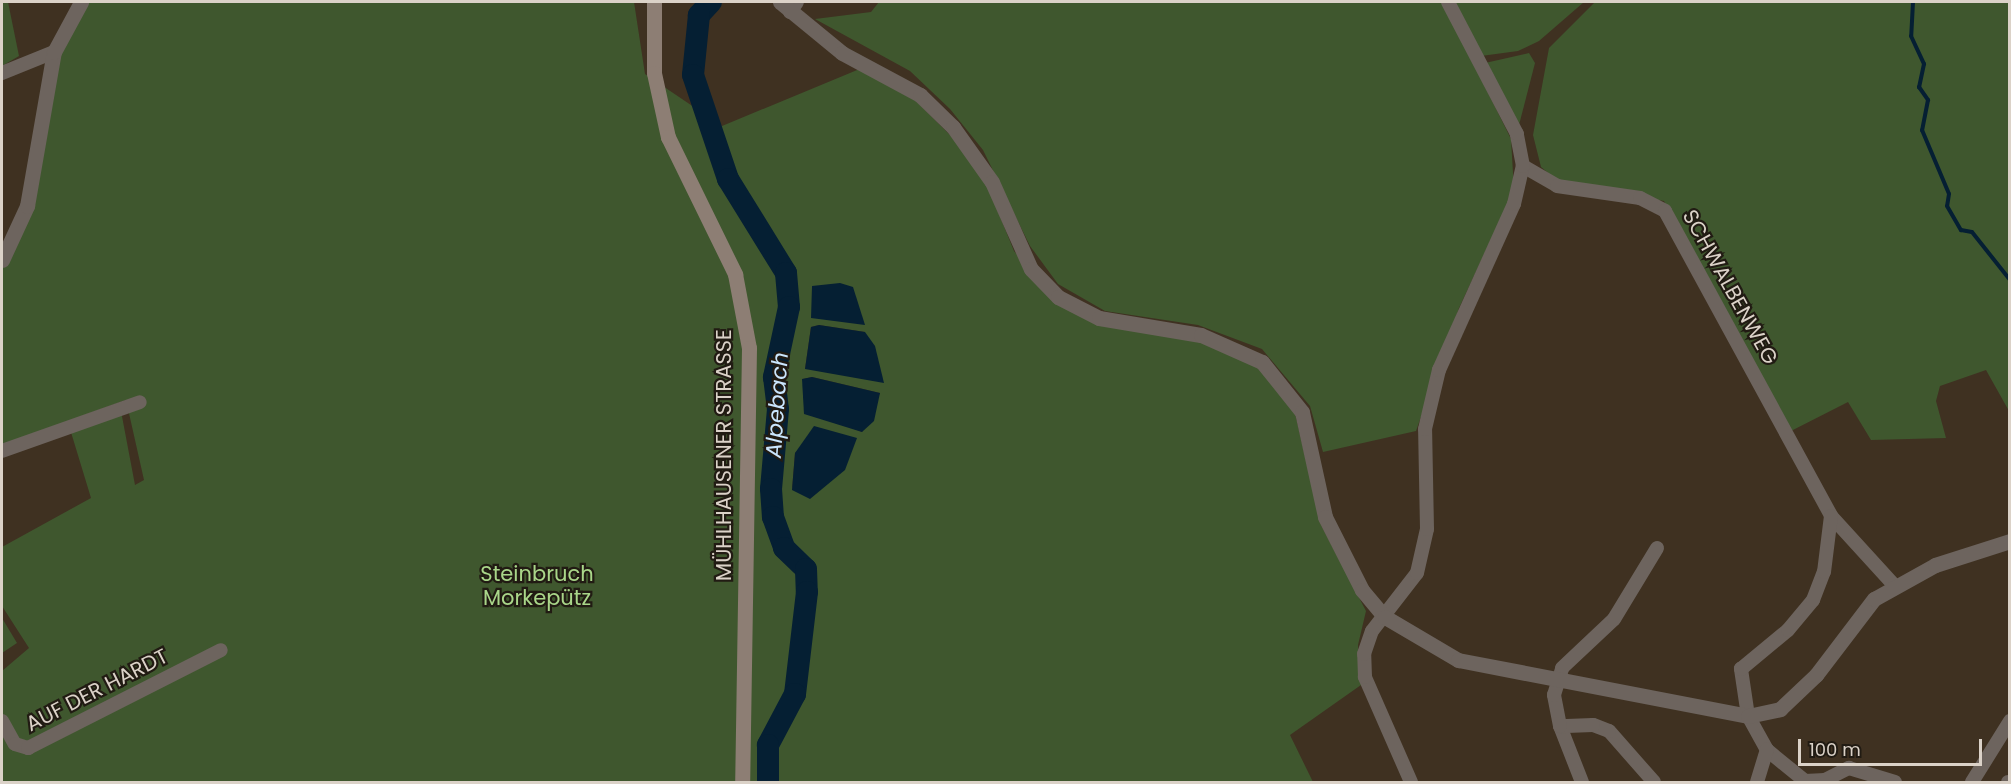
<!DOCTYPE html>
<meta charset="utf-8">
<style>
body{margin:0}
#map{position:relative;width:2011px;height:784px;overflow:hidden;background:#3f3121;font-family:Poppins,sans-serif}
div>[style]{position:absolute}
.green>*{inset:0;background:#3f572e}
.water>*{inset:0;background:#051f33}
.stream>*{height:4px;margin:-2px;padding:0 2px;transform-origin:2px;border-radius:2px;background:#051f33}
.river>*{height:22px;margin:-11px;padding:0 11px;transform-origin:11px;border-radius:11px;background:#051f33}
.minor>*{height:14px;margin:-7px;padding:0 7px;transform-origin:7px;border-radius:7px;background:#6d645e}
.tertiary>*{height:15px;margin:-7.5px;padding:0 7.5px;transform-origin:7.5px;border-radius:7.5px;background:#6d645e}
.secondary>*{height:15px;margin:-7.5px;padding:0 7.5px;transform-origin:7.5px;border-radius:7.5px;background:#8d7e74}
span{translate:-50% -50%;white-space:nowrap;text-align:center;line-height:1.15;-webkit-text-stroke:4.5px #211b13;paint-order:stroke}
.street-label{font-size:21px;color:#dbd2c8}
.park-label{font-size:21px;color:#a9d689}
.water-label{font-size:22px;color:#cae6fe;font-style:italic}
.frame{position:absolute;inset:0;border:3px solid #dbd2c8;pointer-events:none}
.scale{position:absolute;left:1798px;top:739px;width:184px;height:27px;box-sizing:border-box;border:3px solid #dbd2c8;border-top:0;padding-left:8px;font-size:18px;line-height:21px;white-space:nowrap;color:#dbd2c8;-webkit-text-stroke:4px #211b13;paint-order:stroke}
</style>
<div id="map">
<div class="green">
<div style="clip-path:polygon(2px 2px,8px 2px,19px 56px,2px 66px)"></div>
<div style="clip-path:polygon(evenodd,89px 2px,634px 2px,645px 74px,722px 126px,862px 68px,916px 101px,965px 150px,990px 192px,1014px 251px,1057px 301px,1199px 340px,1258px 364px,1295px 413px,1321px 525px,1366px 611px,1358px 645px,1361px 685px,1290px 735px,1313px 782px,2px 782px,2px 671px,29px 648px,2px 606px,2px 547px,91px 498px,70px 429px,121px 411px,135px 485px,144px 480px,126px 400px,2px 445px,2px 270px,34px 205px,61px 51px,89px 2px,819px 325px,865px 332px,805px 369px,811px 327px,819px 325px,89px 2px,812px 377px,880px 393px,862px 432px,833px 421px,803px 379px,812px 377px,89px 2px,806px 442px,792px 490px,795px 453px,806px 442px)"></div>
<div style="clip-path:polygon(879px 2px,1443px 2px,1511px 139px,1514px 190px,1459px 308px,1416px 431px,1323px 452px,1310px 406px,1262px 349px,1198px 325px,1105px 311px,1058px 284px,1030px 246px,983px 150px,950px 109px,910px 71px,815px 19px,871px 12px)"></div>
<div style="clip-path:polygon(1452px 2px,1584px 2px,1539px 41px,1518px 51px,1481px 56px)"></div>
<div style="clip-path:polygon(1595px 2px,2009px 2px,2009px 411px,1986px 370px,1940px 386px,1936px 401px,1946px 438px,1871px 440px,1848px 402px,1789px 432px,1664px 201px,1559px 182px,1541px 167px,1533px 135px,1549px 48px)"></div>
<div style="clip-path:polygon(1529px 53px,1535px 63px,1519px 125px,1485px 63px)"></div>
<div style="clip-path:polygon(2px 618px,17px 643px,2px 653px)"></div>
</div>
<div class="water">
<div style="clip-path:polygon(840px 283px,853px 287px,865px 325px,811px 318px,812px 286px)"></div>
<div style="clip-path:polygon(819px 325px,865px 332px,875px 346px,884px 383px,805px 369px,811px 327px)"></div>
<div style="clip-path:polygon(812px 377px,880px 393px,874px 421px,862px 432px,804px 414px,802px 379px)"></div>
<div style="clip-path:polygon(814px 426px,857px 438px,845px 470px,810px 499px,792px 490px,795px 453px)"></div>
</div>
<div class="stream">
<div style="left:1913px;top:2px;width:34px;rotate:93deg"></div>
<div style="left:1911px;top:36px;width:31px;rotate:65deg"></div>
<div style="left:1924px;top:64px;width:24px;rotate:102deg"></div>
<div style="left:1919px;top:87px;width:16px;rotate:55deg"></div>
<div style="left:1928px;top:100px;width:31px;rotate:101deg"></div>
<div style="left:1922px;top:130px;width:69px;rotate:67.1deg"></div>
<div style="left:1949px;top:194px;width:12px;rotate:99deg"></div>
<div style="left:1947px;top:206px;width:28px;rotate:60deg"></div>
<div style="left:1961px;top:230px;width:11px;rotate:10deg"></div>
<div style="left:1972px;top:232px;width:61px;rotate:51.6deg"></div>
</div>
<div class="river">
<div style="left:711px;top:2px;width:18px;rotate:133deg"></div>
<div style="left:699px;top:15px;width:60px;rotate:95.7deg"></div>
<div style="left:693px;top:75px;width:110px;rotate:71.4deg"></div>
<div style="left:728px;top:179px;width:110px;rotate:58.3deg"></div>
<div style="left:786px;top:273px;width:34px;rotate:85deg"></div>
<div style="left:789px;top:307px;width:72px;rotate:102.1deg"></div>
<div style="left:774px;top:377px;width:32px;rotate:83deg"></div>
<div style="left:778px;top:409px;width:80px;rotate:95deg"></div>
<div style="left:771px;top:489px;width:28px;rotate:86deg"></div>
<div style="left:773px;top:517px;width:33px;rotate:70deg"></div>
<div style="left:784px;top:548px;width:30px;rotate:44deg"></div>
<div style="left:806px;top:569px;width:23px;rotate:88deg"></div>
<div style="left:807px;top:592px;width:103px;rotate:96.7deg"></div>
<div style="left:795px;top:694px;width:58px;rotate:117.9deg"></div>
<div style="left:768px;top:745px;width:37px;rotate:90deg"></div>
</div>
<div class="minor">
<div style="left:790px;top:12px;width:12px;rotate:-55deg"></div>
<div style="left:2px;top:73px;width:56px;rotate:-22deg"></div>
<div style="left:1523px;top:166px;width:39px;rotate:30deg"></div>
<div style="left:1557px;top:186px;width:84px;rotate:8.2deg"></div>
<div style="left:1640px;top:198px;width:28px;rotate:27deg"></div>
<div style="left:1665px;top:211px;width:347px;rotate:61.4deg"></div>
<div style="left:1831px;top:516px;width:93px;rotate:47.6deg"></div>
<div style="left:2px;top:451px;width:146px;rotate:-19.5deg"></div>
<div style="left:2px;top:721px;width:26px;rotate:61deg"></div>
<div style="left:15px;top:744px;width:14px;rotate:17deg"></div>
<div style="left:28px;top:748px;width:216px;rotate:-26.9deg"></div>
<div style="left:1560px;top:726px;width:60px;rotate:68.6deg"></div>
<div style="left:1805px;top:781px;width:49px;rotate:-140.8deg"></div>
<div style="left:1767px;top:750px;width:39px;rotate:-119deg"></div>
<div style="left:1748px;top:716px;width:48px;rotate:-98.5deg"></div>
<div style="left:1741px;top:669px;width:61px;rotate:-39.7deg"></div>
<div style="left:1788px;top:630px;width:39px;rotate:-50deg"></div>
<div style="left:1813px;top:600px;width:30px;rotate:-69deg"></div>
<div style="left:1824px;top:572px;width:56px;rotate:-82.9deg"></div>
<div style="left:1805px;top:781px;width:20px;rotate:-3deg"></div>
<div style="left:1825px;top:780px;width:27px;rotate:-27deg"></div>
<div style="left:1849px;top:768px;width:48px;rotate:16.9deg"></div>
<div style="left:1411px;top:782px;width:115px;rotate:-113.7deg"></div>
<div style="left:1365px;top:677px;width:23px;rotate:-92deg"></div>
<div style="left:1364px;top:654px;width:24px;rotate:-71deg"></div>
<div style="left:1372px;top:631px;width:73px;rotate:-52.2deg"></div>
<div style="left:1417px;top:573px;width:45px;rotate:-77.2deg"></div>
<div style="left:1427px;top:529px;width:100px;rotate:-91.1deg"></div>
<div style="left:1425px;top:429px;width:61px;rotate:-76.7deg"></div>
<div style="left:1439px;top:370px;width:182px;rotate:-65.7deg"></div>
<div style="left:1514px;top:204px;width:39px;rotate:-77deg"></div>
<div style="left:1523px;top:166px;width:33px;rotate:-101deg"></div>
<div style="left:1517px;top:134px;width:149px;rotate:-117.6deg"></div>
<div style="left:1654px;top:782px;width:68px;rotate:-131.4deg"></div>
<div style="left:1609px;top:731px;width:17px;rotate:-159deg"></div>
<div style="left:1593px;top:725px;width:33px;rotate:178deg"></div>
<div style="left:1560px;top:726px;width:32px;rotate:-101deg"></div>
<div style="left:1554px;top:695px;width:28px;rotate:-73deg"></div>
<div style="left:1562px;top:668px;width:71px;rotate:-43.3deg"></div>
<div style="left:1614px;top:619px;width:83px;rotate:-58.8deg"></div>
<div style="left:1757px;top:782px;width:34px;rotate:-73deg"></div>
<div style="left:1972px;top:782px;width:72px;rotate:-58.1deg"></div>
<div style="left:2008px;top:782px;width:2px"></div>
</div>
<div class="tertiary">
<div style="left:780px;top:2px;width:80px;rotate:39.4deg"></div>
<div style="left:842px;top:53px;width:89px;rotate:28.3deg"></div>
<div style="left:920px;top:95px;width:46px;rotate:44.1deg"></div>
<div style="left:953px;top:127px;width:67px;rotate:54.7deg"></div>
<div style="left:992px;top:182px;width:95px;rotate:65.9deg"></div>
<div style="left:1031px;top:269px;width:39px;rotate:46deg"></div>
<div style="left:1058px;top:297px;width:46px;rotate:27.1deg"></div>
<div style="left:1099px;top:318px;width:103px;rotate:9.5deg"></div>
<div style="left:1201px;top:335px;width:67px;rotate:23.9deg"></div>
<div style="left:1262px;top:362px;width:64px;rotate:51.3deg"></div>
<div style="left:1302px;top:412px;width:107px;rotate:77.6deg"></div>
<div style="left:1325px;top:517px;width:82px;rotate:63.1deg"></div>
<div style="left:1362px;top:590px;width:35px;rotate:50deg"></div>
<div style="left:1385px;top:617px;width:85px;rotate:30.5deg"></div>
<div style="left:1458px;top:660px;width:295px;rotate:10.9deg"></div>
<div style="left:1748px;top:716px;width:33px;rotate:-12deg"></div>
<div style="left:1780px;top:709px;width:50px;rotate:-43.4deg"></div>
<div style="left:1816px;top:675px;width:96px;rotate:-52.7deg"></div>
<div style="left:1874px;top:599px;width:70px;rotate:-29.1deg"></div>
<div style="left:1935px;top:565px;width:79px;rotate:-17.7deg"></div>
<div style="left:2px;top:260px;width:60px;rotate:-65.2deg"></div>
<div style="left:27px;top:206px;width:156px;rotate:-80.1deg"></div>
<div style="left:54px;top:52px;width:57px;rotate:-61.6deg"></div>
</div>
<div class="secondary">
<div style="left:654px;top:2px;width:71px;rotate:90deg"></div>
<div style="left:654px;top:73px;width:66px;rotate:77.7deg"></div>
<div style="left:668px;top:137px;width:153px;rotate:63.9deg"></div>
<div style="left:735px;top:274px;width:75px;rotate:79.3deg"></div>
<div style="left:749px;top:348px;width:434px;rotate:90.9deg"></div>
</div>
<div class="street-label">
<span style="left:1730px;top:287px;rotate:61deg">SCHWALBENWEG</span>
<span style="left:724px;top:455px;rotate:-90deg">MÜHLHAUSENER STRASSE</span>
<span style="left:97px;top:690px;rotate:-27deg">AUF DER HARDT</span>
</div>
<div class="park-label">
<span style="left:537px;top:586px">Steinbruch<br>Morkepütz</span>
</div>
<div class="water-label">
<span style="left:777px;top:405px;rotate:-86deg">Alpebach</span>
</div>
<div class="frame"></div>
<div class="scale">100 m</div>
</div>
